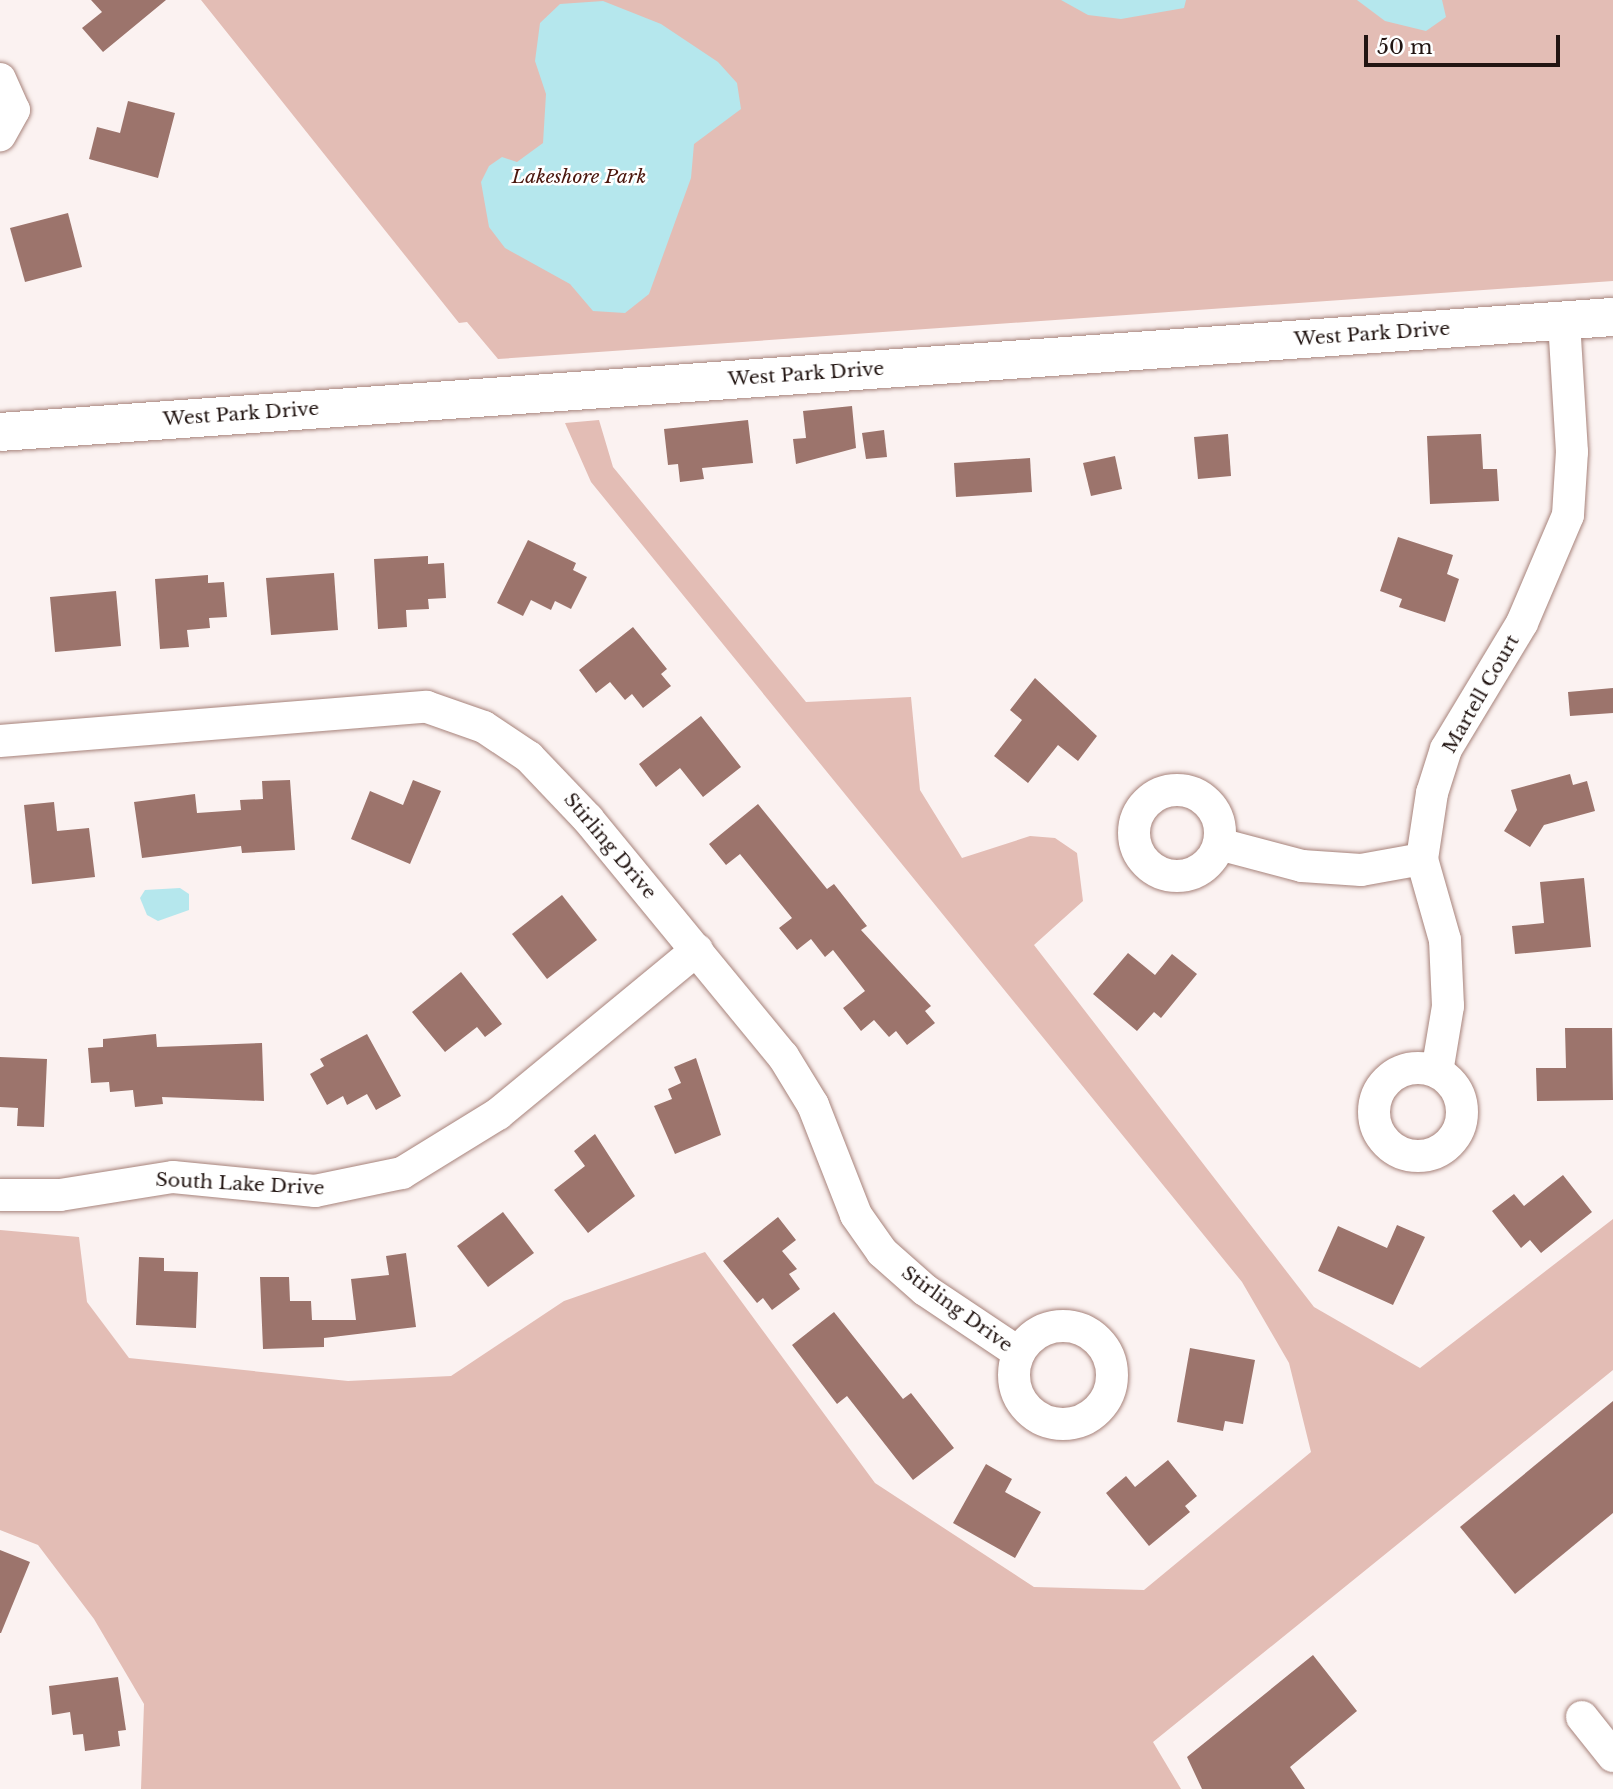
<!DOCTYPE html>
<style>
body{margin:0}
#map{position:relative;width:1613px;height:1789px;overflow:hidden;background:#fbf2f1;font-family:"Libre Baskerville",serif}
div>[style]{position:absolute}
.green>*{inset:0;background:#e3bdb5}
.water>*{inset:0;background:#b5e7ed}
.building>*{inset:0;background:#9c746c}
.roads{filter:drop-shadow(0 0 2px #a7837b) drop-shadow(0 0 2px #a7837b)}
.street>*{height:32px;margin:-16px;padding:0 16px;transform-origin:16px;border-radius:16px;background:#fff}
.street>.ring{margin:-16px;padding:0;box-sizing:content-box;background:none;border:32px solid #fff;border-radius:50%}
.secondary>*{height:38px;margin:-19px;padding:0 19px;transform-origin:19px;border-radius:19px;background:#fff}
span{translate:-50% -50%;white-space:nowrap;text-align:center;line-height:1.15;-webkit-text-stroke:5px #fff;paint-order:stroke}
.park-label{font-size:19px;color:#4a160d;font-style:italic}
.street-label{font-size:19px;color:#221512}
.scale{position:absolute;left:1364px;top:35px;width:196px;height:32px;box-sizing:border-box;border:4px solid #221512;border-top:0;padding-left:9px;font-size:21px;line-height:24px;white-space:nowrap;color:#221512;-webkit-text-stroke:5px #fff;paint-order:stroke}
</style>
<div id="map">
<div class="green">
<div style="clip-path:polygon(201px 0,1613px 0,1613px 281px,498px 359px,467px 322px,459px 323px)"></div>
<div style="clip-path:polygon(599px 420px,613px 467px,806px 702px,911px 697px,920px 790px,962px 858px,1030px 836px,1055px 838px,1077px 853px,1083px 901px,1034px 945px,1314px 1307px,1420px 1368px,1613px 1219px,1613px 1370px,1153px 1742px,1181px 1789px,141px 1789px,144px 1704px,94px 1619px,38px 1545px,0 1530px,0 1230px,79px 1237px,87px 1302px,129px 1358px,348px 1381px,451px 1376px,564px 1301px,705px 1252px,875px 1483px,1034px 1587px,1144px 1590px,1311px 1452px,1289px 1363px,1242px 1282px,591px 482px,565px 423px)"></div>
</div>
<div class="water">
<div style="clip-path:polygon(1061px 0,1186px 0,1184px 8px,1121px 19px,1088px 15px)"></div>
<div style="clip-path:polygon(1357px 0,1442px 0,1446px 17px,1426px 31px,1385px 21px)"></div>
<div style="clip-path:polygon(603px 1px,661px 24px,718px 62px,737px 83px,741px 109px,694px 144px,691px 178px,649px 294px,625px 313px,593px 311px,570px 284px,505px 248px,489px 227px,481px 182px,489px 166px,502px 157px,517px 162px,543px 143px,546px 94px,535px 61px,540px 23px,560px 4px)"></div>
<div style="clip-path:polygon(180px 888px,189px 894px,189px 910px,158px 921px,147px 915px,140px 898px,145px 890px)"></div>
</div>
<div class="building">
<div style="clip-path:polygon(91px 0,166px 0,103px 52px,82px 28px,102px 12px)"></div>
<div style="clip-path:polygon(128px 101px,175px 113px,158px 178px,89px 159px,97px 127px,120px 133px)"></div>
<div style="clip-path:polygon(68px 213px,82px 267px,25px 282px,10px 228px)"></div>
<div style="clip-path:polygon(852px 406px,856px 448px,796px 464px,793px 439px,806px 438px,803px 411px)"></div>
<div style="clip-path:polygon(748px 420px,753px 463px,702px 468px,704px 479px,680px 482px,678px 464px,668px 465px,664px 429px)"></div>
<div style="clip-path:polygon(884px 430px,887px 457px,866px 459px,862px 433px)"></div>
<div style="clip-path:polygon(1228px 434px,1231px 476px,1198px 479px,1194px 437px)"></div>
<div style="clip-path:polygon(1481px 434px,1483px 469px,1497px 469px,1499px 501px,1430px 504px,1427px 436px)"></div>
<div style="clip-path:polygon(1115px 456px,1122px 489px,1091px 496px,1083px 463px)"></div>
<div style="clip-path:polygon(1030px 458px,1032px 492px,956px 497px,954px 463px)"></div>
<div style="clip-path:polygon(1398px 537px,1453px 555px,1447px 574px,1459px 579px,1445px 622px,1399px 607px,1402px 599px,1380px 591px)"></div>
<div style="clip-path:polygon(528px 540px,576px 563px,573px 570px,587px 577px,571px 609px,555px 601px,551px 610px,531px 600px,523px 616px,497px 603px)"></div>
<div style="clip-path:polygon(428px 556px,428px 564px,444px 563px,446px 598px,428px 599px,429px 609px,406px 610px,407px 627px,378px 629px,374px 559px)"></div>
<div style="clip-path:polygon(334px 573px,338px 630px,271px 635px,266px 578px)"></div>
<div style="clip-path:polygon(208px 575px,208px 583px,224px 582px,227px 617px,209px 618px,210px 628px,187px 630px,189px 647px,160px 649px,155px 579px)"></div>
<div style="clip-path:polygon(116px 591px,121px 646px,55px 652px,50px 597px)"></div>
<div style="clip-path:polygon(633px 627px,667px 669px,661px 674px,671px 686px,643px 708px,632px 694px,625px 700px,610px 682px,596px 693px,579px 670px)"></div>
<div style="clip-path:polygon(1035px 678px,1097px 736px,1078px 761px,1058px 745px,1028px 783px,994px 756px,1022px 720px,1010px 710px)"></div>
<div style="clip-path:polygon(1613px 688px,1613px 713px,1570px 716px,1568px 692px)"></div>
<div style="clip-path:polygon(701px 716px,741px 767px,703px 797px,680px 768px,656px 787px,639px 764px)"></div>
<div style="clip-path:polygon(1570px 774px,1573px 785px,1587px 781px,1595px 811px,1544px 825px,1530px 847px,1504px 831px,1517px 810px,1511px 790px)"></div>
<div style="clip-path:polygon(290px 780px,295px 850px,242px 853px,241px 846px,142px 858px,134px 802px,195px 794px,197px 813px,241px 810px,240px 800px,263px 799px,262px 781px)"></div>
<div style="clip-path:polygon(413px 780px,441px 791px,410px 864px,351px 839px,370px 791px,403px 805px)"></div>
<div style="clip-path:polygon(54px 802px,57px 831px,89px 828px,95px 877px,32px 884px,24px 805px)"></div>
<div style="clip-path:polygon(758px 804px,827px 889px,834px 884px,867px 926px,861px 930px,931px 1006px,925px 1011px,935px 1023px,907px 1045px,896px 1031px,889px 1037px,874px 1020px,861px 1031px,843px 1008px,865px 991px,833px 950px,825px 957px,811px 939px,797px 950px,779px 928px,792px 918px,740px 854px,726px 865px,709px 844px)"></div>
<div style="clip-path:polygon(1584px 878px,1591px 947px,1515px 954px,1512px 926px,1544px 923px,1540px 882px)"></div>
<div style="clip-path:polygon(562px 895px,597px 940px,547px 979px,512px 934px)"></div>
<div style="clip-path:polygon(1128px 953px,1155px 975px,1172px 954px,1197px 974px,1161px 1018px,1154px 1012px,1137px 1031px,1093px 994px)"></div>
<div style="clip-path:polygon(461px 972px,502px 1024px,485px 1037px,477px 1027px,445px 1052px,412px 1012px)"></div>
<div style="clip-path:polygon(1565px 1028px,1612px 1028px,1613px 1100px,1537px 1101px,1536px 1068px,1566px 1068px)"></div>
<div style="clip-path:polygon(156px 1034px,157px 1047px,262px 1043px,264px 1101px,162px 1097px,163px 1104px,135px 1107px,133px 1090px,110px 1092px,109px 1082px,91px 1083px,88px 1048px,103px 1047px,103px 1039px)"></div>
<div style="clip-path:polygon(367px 1034px,401px 1096px,376px 1110px,367px 1094px,347px 1105px,343px 1096px,327px 1105px,310px 1074px,324px 1066px,320px 1059px)"></div>
<div style="clip-path:polygon(0 1057px,47px 1059px,44px 1127px,17px 1126px,18px 1108px,0 1107px)"></div>
<div style="clip-path:polygon(696px 1058px,721px 1135px,675px 1154px,654px 1106px,672px 1099px,668px 1089px,681px 1083px,674px 1067px)"></div>
<div style="clip-path:polygon(595px 1134px,635px 1196px,588px 1233px,554px 1190px,585px 1166px,574px 1151px)"></div>
<div style="clip-path:polygon(1563px 1175px,1592px 1212px,1541px 1253px,1530px 1240px,1521px 1248px,1492px 1211px,1514px 1194px,1524px 1206px)"></div>
<div style="clip-path:polygon(503px 1212px,534px 1253px,488px 1287px,457px 1246px)"></div>
<div style="clip-path:polygon(778px 1217px,796px 1240px,782px 1251px,797px 1269px,789px 1274px,800px 1289px,772px 1310px,763px 1298px,757px 1303px,723px 1261px)"></div>
<div style="clip-path:polygon(1397px 1225px,1425px 1237px,1393px 1305px,1318px 1271px,1338px 1226px,1387px 1248px)"></div>
<div style="clip-path:polygon(406px 1253px,416px 1327px,324px 1338px,324px 1347px,263px 1349px,260px 1277px,289px 1277px,290px 1301px,311px 1301px,312px 1320px,356px 1320px,351px 1279px,389px 1275px,386px 1256px)"></div>
<div style="clip-path:polygon(139px 1257px,164px 1258px,164px 1271px,198px 1272px,196px 1328px,136px 1325px)"></div>
<div style="clip-path:polygon(834px 1312px,903px 1399px,911px 1393px,954px 1448px,913px 1480px,847px 1396px,837px 1404px,792px 1345px)"></div>
<div style="clip-path:polygon(1190px 1348px,1255px 1360px,1243px 1424px,1225px 1421px,1223px 1431px,1177px 1422px)"></div>
<div style="clip-path:polygon(1613px 1401px,1613px 1513px,1515px 1594px,1460px 1527px)"></div>
<div style="clip-path:polygon(1168px 1460px,1197px 1496px,1185px 1506px,1190px 1512px,1149px 1546px,1106px 1493px,1126px 1476px,1135px 1487px)"></div>
<div style="clip-path:polygon(986px 1464px,1012px 1479px,1005px 1492px,1041px 1512px,1015px 1558px,953px 1523px)"></div>
<div style="clip-path:polygon(0 1550px,30px 1562px,1px 1633px,0 1633px)"></div>
<div style="clip-path:polygon(1313px 1655px,1357px 1711px,1290px 1767px,1305px 1789px,1202px 1789px,1187px 1757px)"></div>
<div style="clip-path:polygon(118px 1677px,126px 1730px,118px 1731px,120px 1746px,85px 1751px,83px 1734px,73px 1735px,70px 1712px,52px 1715px,49px 1686px)"></div>
</div>
<div class="roads">
<div class="street">
<div style="left:0;top:79px;width:34px;rotate:66deg"></div>
<div style="left:14px;top:110px;width:29px;rotate:119deg"></div>
<div style="left:0;top:741px;width:428px;rotate:-4.6deg"></div>
<div style="left:427px;top:707px;width:60px;rotate:19.3deg"></div>
<div style="left:484px;top:727px;width:54px;rotate:33.7deg"></div>
<div style="left:529px;top:757px;width:86px;rotate:46.4deg"></div>
<div style="left:588px;top:819px;width:307px;rotate:50.6deg"></div>
<div style="left:783px;top:1056px;width:57px;rotate:58.5deg"></div>
<div style="left:813px;top:1105px;width:118px;rotate:68.6deg"></div>
<div style="left:856px;top:1215px;width:45px;rotate:54.9deg"></div>
<div style="left:882px;top:1252px;width:57px;rotate:41.5deg"></div>
<div style="left:925px;top:1290px;width:113px;rotate:33.8deg"></div>
<div class="ring" style="left:1134px;top:790px;width:54px;height:54px"></div>
<div style="left:1219px;top:844px;width:86px;rotate:14.8deg"></div>
<div style="left:1302px;top:866px;width:59px;rotate:3.9deg"></div>
<div style="left:1361px;top:870px;width:62px;rotate:-10.2deg"></div>
<div class="ring" style="left:1374px;top:1068px;width:56px;height:56px"></div>
<div style="left:1437px;top:1072px;width:67px;rotate:-80.5deg"></div>
<div style="left:1448px;top:1006px;width:66px;rotate:-92.6deg"></div>
<div style="left:1445px;top:940px;width:84px;rotate:-105.9deg"></div>
<div style="left:1422px;top:859px;width:67px;rotate:-81.4deg"></div>
<div style="left:1432px;top:793px;width:46px;rotate:-72.3deg"></div>
<div style="left:1446px;top:749px;width:147px;rotate:-58.9deg"></div>
<div style="left:1522px;top:623px;width:117px;rotate:-66.9deg"></div>
<div style="left:1568px;top:515px;width:63px;rotate:-86.4deg"></div>
<div style="left:1572px;top:452px;width:132px;rotate:-93.5deg"></div>
<div style="left:0;top:1195px;width:60px"></div>
<div style="left:60px;top:1195px;width:114px;rotate:-9.1deg"></div>
<div style="left:173px;top:1177px;width:143px;rotate:5.6deg"></div>
<div style="left:315px;top:1191px;width:89px;rotate:-11.7deg"></div>
<div style="left:402px;top:1173px;width:113px;rotate:-31.6deg"></div>
<div style="left:498px;top:1114px;width:258px;rotate:-39.5deg"></div>
<div class="ring" style="left:1014px;top:1326px;width:66px;height:66px"></div>
<div style="left:1582px;top:1717px;width:50px;rotate:51.5deg"></div>
</div>
<div class="secondary">
<div style="left:0;top:432px;width:1617px;rotate:-4.08deg"></div>
</div>
</div>
<div class="park-label">
<span style="left:579px;top:177px">Lakeshore Park</span>
</div>
<div class="street-label">
<span style="left:1372px;top:334px;rotate:-4deg">West Park Drive</span>
<span style="left:806px;top:374px;rotate:-4deg">West Park Drive</span>
<span style="left:241px;top:414px;rotate:-4deg">West Park Drive</span>
<span style="left:1481px;top:694px;rotate:-60deg">Martell Court</span>
<span style="left:610px;top:846px;rotate:50deg">Stirling Drive</span>
<span style="left:240px;top:1184px;rotate:3deg">South Lake Drive</span>
<span style="left:957px;top:1309px;rotate:36deg">Stirling Drive</span>
</div>
<div class="scale">50 m</div>
</div>
